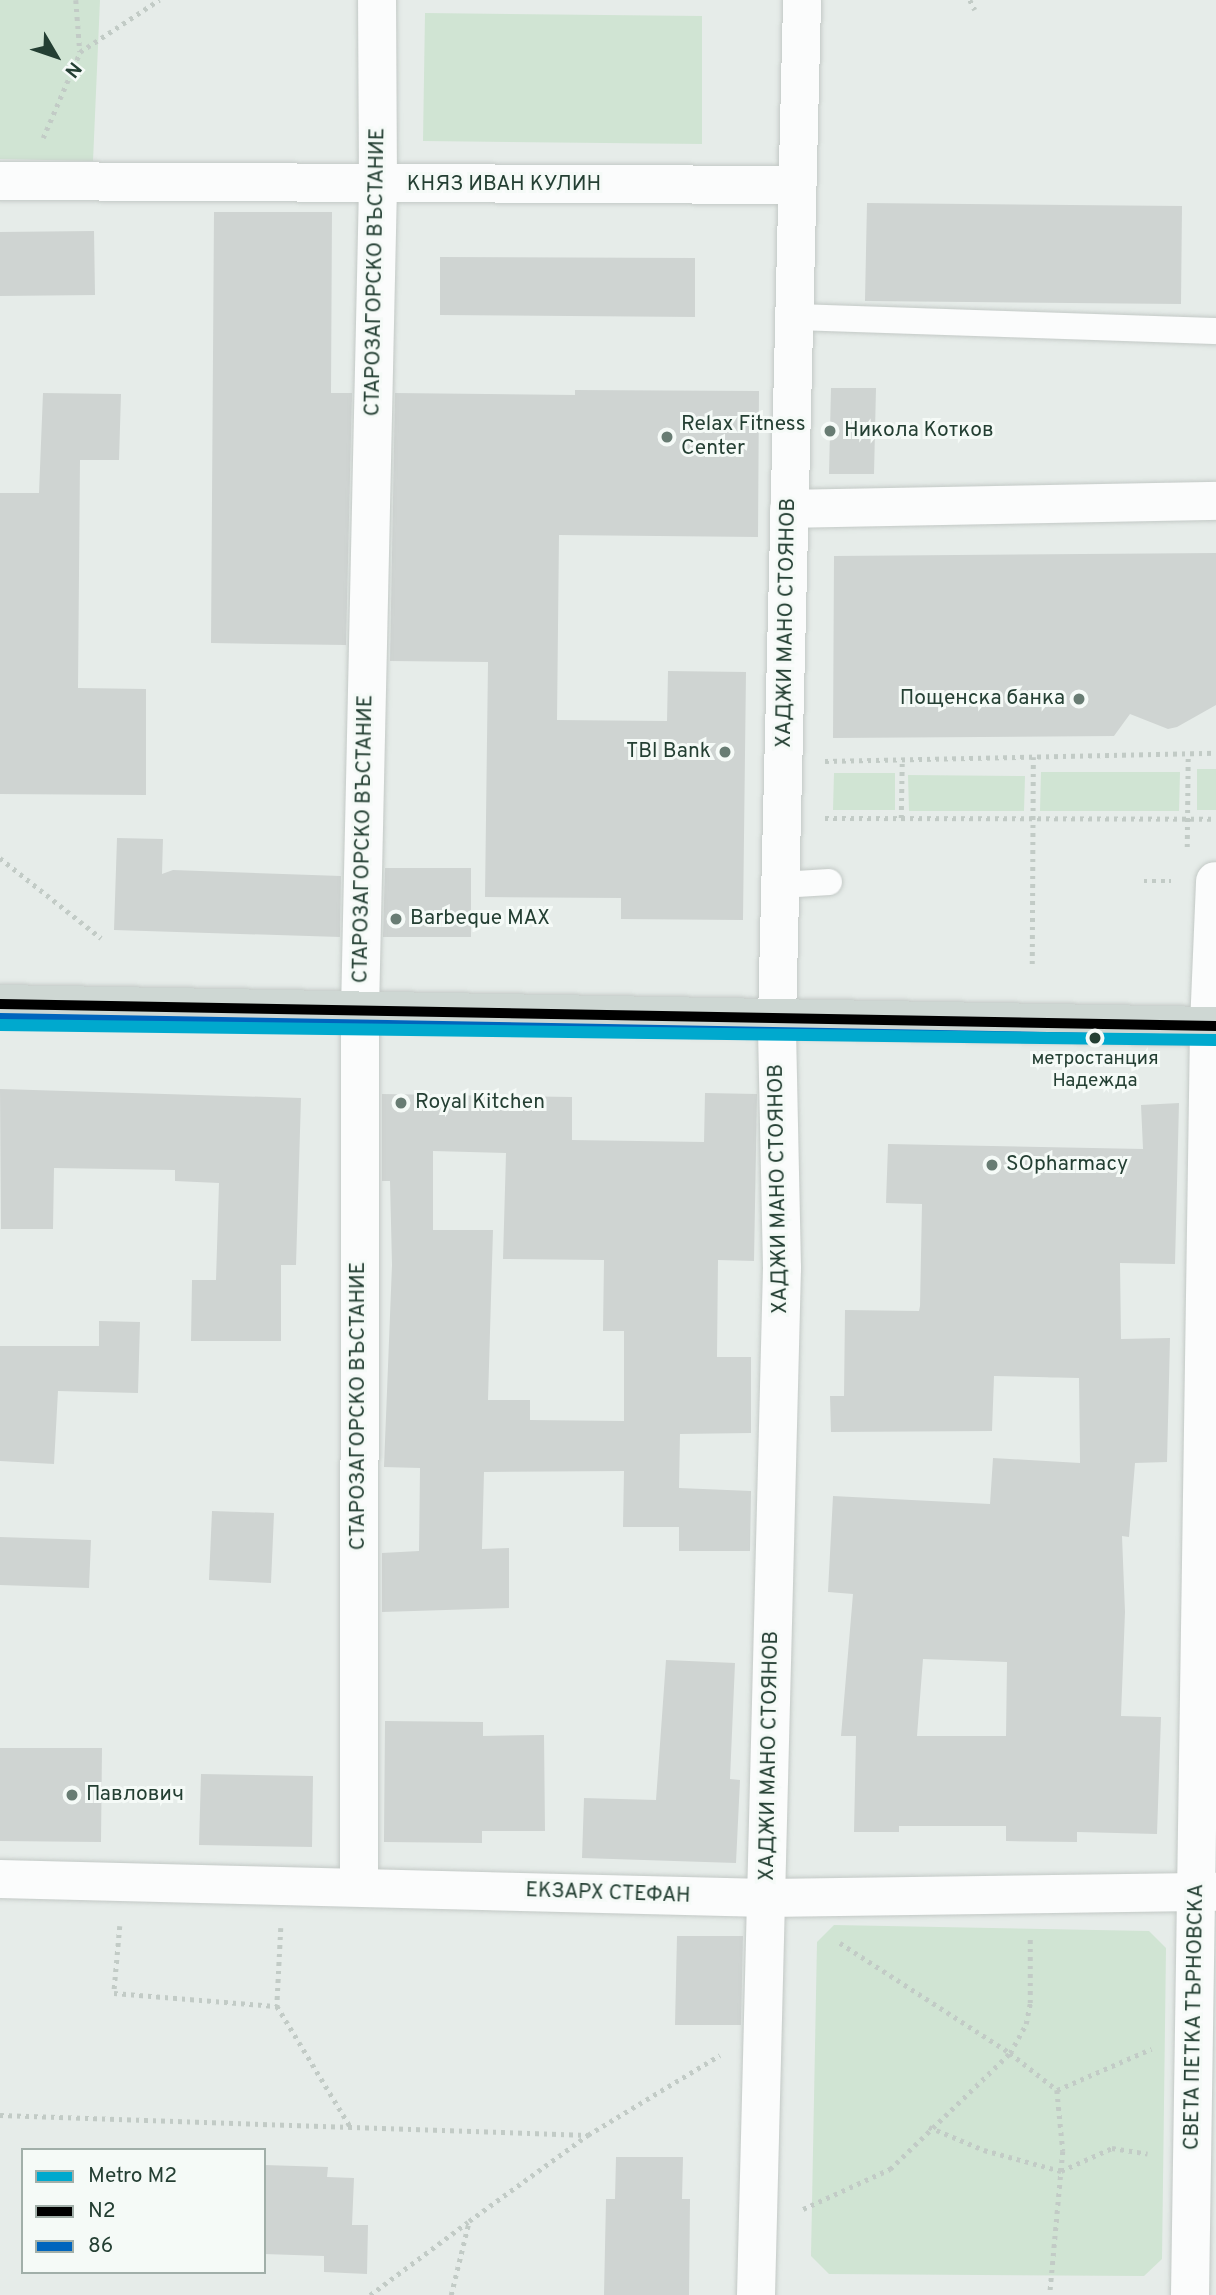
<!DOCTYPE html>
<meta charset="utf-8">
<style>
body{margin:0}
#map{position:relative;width:1216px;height:2295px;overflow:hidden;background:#e6ece9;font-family:Overpass,sans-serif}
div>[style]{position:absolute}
.green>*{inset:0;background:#d0e4d3}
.building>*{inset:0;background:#cfd4d2}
.path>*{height:4.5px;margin-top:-2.25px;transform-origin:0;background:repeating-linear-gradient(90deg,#c2cbc6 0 3.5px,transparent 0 8.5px)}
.roads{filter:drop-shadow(0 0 2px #c3c9c6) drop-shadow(0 0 2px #c3c9c6)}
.lane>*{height:26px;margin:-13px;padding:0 13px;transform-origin:13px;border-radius:13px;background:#fbfcfc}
.street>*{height:38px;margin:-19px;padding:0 19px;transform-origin:19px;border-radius:19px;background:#fbfcfc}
.primary>*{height:38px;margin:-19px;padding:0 19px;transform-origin:19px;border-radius:19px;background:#ced7d3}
.bus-1>*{height:10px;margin:-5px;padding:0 5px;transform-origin:5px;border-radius:5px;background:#000}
.bus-2>*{height:10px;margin:-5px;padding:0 5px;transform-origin:5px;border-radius:5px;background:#0065bd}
.metro-1>*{height:12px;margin:-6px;padding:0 6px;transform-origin:6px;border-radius:6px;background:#00a9ce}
.dots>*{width:19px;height:19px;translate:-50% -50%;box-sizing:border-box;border:4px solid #f5faf7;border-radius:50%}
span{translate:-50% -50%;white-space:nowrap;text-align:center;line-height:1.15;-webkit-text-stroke:6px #f5faf7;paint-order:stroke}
.bus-label{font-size:19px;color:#243f33}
.street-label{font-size:21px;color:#243f33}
.poi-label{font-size:21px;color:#243f33}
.left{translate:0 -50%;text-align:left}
.right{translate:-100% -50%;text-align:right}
.legend{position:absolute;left:21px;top:2148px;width:245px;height:126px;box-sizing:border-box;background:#f5faf7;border:2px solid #a1afa9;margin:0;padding:9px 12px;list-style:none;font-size:21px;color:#243f33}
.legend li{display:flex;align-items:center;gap:14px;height:35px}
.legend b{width:35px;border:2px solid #a1afa9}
.north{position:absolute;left:21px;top:21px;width:70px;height:70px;-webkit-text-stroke:5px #f5faf7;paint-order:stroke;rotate:129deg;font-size:19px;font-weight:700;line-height:28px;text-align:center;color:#243f33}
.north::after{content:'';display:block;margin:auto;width:24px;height:32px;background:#243f33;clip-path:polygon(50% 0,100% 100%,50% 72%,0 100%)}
</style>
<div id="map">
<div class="green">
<div style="clip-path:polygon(0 0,100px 0,93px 161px,0 159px)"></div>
<div style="clip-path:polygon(425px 13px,702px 16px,702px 144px,423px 141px)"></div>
<div style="clip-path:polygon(1197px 769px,1216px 769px,1216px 810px,1197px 810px)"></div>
<div style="clip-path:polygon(1041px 772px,1180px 772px,1179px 811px,1040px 811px)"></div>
<div style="clip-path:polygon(834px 773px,895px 773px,895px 810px,833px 810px)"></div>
<div style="clip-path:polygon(908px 775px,1025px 776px,1024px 811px,909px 811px)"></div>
<div style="clip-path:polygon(834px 1925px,1149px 1931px,1166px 1948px,1162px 2259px,1144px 2276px,829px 2274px,811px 2256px,817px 1942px)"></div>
</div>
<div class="building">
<div style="clip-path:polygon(867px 203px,1182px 206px,1181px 304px,865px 301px)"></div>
<div style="clip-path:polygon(214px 212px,332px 212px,331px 393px,352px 393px,346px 645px,211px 643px)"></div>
<div style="clip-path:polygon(94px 231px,95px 295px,0 296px,0 232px)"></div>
<div style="clip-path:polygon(440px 257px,695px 258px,695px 317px,440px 315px)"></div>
<div style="clip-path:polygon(831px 388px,876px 388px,874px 474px,829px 474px)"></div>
<div style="clip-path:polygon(575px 390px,759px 391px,758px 537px,559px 535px,557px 720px,667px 721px,668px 671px,746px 672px,743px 920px,621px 919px,621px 898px,485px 897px,488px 662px,390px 661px,395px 393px,575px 395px)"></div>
<div style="clip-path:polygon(43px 393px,121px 394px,119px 460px,80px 460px,78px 688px,146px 689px,146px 795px,0 794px,0 493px,39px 493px)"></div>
<div style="clip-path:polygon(1216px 553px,1216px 705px,1177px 727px,1168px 729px,1130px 714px,1114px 736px,833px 738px,834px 556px)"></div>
<div style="clip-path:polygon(117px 838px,163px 839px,162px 874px,173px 870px,341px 876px,340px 937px,114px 930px)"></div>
<div style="clip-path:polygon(385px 868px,471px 868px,471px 937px,383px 937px)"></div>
<div style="clip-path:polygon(0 1089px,301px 1098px,296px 1265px,281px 1265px,281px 1341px,191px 1341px,192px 1280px,216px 1280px,219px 1183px,175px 1181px,175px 1170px,54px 1168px,53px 1229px,1px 1229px)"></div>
<div style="clip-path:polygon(evenodd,705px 1093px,757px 1094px,754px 1261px,718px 1260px,717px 1357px,751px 1357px,751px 1433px,680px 1434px,679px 1488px,751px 1491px,750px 1551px,679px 1551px,679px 1527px,623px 1527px,624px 1471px,484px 1472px,482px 1549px,509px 1548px,509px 1608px,382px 1612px,382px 1553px,419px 1551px,420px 1468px,384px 1467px,392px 1265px,390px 1181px,382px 1181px,382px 1094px,572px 1097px,572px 1140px,704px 1142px,705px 1093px,433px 1151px,506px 1153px,503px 1259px,604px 1260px,603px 1331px,624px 1331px,624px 1421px,530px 1420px,530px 1400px,488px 1400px,493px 1230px,433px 1230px,433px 1151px)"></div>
<div style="clip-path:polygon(evenodd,1179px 1103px,1175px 1264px,1120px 1263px,1121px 1339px,1170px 1338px,1167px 1462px,1135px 1463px,1129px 1537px,1122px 1536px,1125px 1612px,1121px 1716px,1161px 1717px,1157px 1834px,1077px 1832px,1077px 1842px,1006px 1841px,1006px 1826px,899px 1826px,899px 1832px,854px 1832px,856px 1736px,841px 1736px,853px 1594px,828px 1592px,833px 1496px,990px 1504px,993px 1458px,1080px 1463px,1079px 1378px,994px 1376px,992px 1431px,831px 1432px,830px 1396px,844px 1396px,845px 1310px,919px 1311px,920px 1306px,922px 1204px,886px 1203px,888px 1144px,1143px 1149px,1141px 1105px,1179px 1103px,923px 1659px,1007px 1662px,1006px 1736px,917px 1736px,923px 1659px)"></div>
<div style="clip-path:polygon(99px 1321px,140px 1322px,138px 1393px,58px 1391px,54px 1464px,0 1461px,0 1346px,99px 1346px)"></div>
<div style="clip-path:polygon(212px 1511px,274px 1513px,271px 1583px,209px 1580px)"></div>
<div style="clip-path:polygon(0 1537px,91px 1540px,89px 1588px,0 1585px)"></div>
<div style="clip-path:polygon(666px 1660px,735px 1663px,730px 1779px,740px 1780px,736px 1863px,582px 1858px,584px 1798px,656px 1800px)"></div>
<div style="clip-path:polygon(385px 1721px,483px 1722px,483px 1736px,544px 1735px,545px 1831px,482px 1831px,482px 1843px,384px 1842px)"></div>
<div style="clip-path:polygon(0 1748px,102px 1748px,101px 1842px,0 1841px)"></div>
<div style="clip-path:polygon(201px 1774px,313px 1776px,312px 1847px,199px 1845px)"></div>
<div style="clip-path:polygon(677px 1936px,743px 1936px,741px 2025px,675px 2025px)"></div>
<div style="clip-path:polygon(616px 2157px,683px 2157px,682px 2199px,690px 2199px,689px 2295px,604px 2295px,606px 2199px,615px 2199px)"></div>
<div style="clip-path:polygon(264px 2165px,328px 2167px,327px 2177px,354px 2178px,352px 2225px,368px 2225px,367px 2274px,324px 2272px,324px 2256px,264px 2254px)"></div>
</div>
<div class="path">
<div style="left:76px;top:0;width:52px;rotate:85.6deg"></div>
<div style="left:970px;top:0;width:11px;rotate:63deg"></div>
<div style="left:43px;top:138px;width:94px;rotate:-66.7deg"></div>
<div style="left:80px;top:52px;width:95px;rotate:-33.4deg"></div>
<div style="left:825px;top:761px;width:391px;rotate:-1.2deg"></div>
<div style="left:825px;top:818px;width:391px;rotate:0.1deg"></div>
<div style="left:901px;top:818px;width:58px;rotate:-89deg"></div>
<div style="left:1187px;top:847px;width:93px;rotate:-89.4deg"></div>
<div style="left:0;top:858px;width:129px;rotate:38.4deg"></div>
<div style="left:1144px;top:881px;width:27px"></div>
<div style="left:1032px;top:964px;width:207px;rotate:-89.7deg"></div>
<div style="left:120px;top:1926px;width:67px;rotate:95.1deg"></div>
<div style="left:114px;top:1993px;width:164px;rotate:4.6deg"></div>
<div style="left:281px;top:1928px;width:78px;rotate:92.9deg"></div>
<div style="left:277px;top:2006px;width:140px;rotate:58.7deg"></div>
<div style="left:840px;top:1943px;width:202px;rotate:32.9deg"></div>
<div style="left:1010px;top:2053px;width:60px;rotate:38.2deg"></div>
<div style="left:1057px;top:2090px;width:61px;rotate:84.4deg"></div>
<div style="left:1063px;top:2151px;width:145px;rotate:95.2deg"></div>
<div style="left:1057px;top:2090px;width:103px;rotate:-23.6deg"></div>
<div style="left:0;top:2115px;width:588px;rotate:1.95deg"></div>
<div style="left:929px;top:2127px;width:60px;rotate:22.7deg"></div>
<div style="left:984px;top:2150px;width:80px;rotate:15.3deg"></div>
<div style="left:1061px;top:2171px;width:56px;rotate:-24.3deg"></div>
<div style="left:1112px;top:2148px;width:36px;rotate:9deg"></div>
<div style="left:803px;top:2209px;width:96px;rotate:-24.7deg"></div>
<div style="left:890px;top:2169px;width:167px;rotate:-44deg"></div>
<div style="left:1010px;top:2053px;width:33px;rotate:-61deg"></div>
<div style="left:1026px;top:2024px;width:21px;rotate:-79deg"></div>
<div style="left:1030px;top:2003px;width:66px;rotate:-90deg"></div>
<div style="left:370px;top:2295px;width:122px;rotate:-36.7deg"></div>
<div style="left:451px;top:2295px;width:76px;rotate:-76.3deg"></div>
<div style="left:469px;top:2221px;width:147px;rotate:-35.9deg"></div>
<div style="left:588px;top:2135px;width:154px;rotate:-31.2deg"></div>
</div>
<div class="roads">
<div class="lane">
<div style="left:794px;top:317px;width:422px;rotate:1.9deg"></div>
<div style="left:781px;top:885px;width:48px;rotate:-3.6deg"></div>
</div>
<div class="street">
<div style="left:0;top:181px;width:797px;rotate:0.29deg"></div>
<div style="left:789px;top:509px;width:427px;rotate:-1.1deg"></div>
<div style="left:0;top:1879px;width:767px;rotate:1.42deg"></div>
<div style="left:767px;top:1898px;width:449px;rotate:-0.8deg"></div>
<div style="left:359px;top:1887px;width:876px;rotate:-89.93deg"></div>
<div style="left:360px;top:1011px;width:826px;rotate:-88.75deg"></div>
<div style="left:378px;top:185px;width:185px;rotate:-90.3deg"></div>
<div style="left:756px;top:2295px;width:1027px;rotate:-88.55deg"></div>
<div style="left:782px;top:1268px;width:249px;rotate:-91.2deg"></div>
<div style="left:777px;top:1019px;width:1019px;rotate:-88.59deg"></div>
<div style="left:1190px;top:2295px;width:1269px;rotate:-89.14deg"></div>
<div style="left:1209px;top:1026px;width:145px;rotate:-87.6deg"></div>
</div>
<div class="primary">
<div style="left:0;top:1004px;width:1216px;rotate:1.04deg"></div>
</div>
</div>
<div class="bus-1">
<div style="left:0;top:1004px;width:1216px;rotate:1.04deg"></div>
</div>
<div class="bus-2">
<div style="left:0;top:1018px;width:1216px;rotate:1.04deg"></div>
</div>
<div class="metro-1">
<div style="left:0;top:1025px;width:1216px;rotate:0.71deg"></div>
</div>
<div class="dots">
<div style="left:830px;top:431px;background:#687c73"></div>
<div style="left:667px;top:437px;background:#687c73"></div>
<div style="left:1079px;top:699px;background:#687c73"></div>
<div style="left:725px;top:752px;background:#687c73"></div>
<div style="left:396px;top:919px;background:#687c73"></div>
<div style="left:1095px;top:1038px;background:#243f33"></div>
<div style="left:401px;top:1103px;background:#687c73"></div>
<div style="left:992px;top:1165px;background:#687c73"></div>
<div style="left:72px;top:1795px;background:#687c73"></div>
</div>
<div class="bus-label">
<span style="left:1095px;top:1071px">метростанция<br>Надежда</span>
</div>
<div class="street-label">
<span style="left:504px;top:185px">КНЯЗ ИВАН КУЛИН</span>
<span style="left:376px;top:272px;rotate:-89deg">СТАРОЗАГОРСКО ВЪСТАНИЕ</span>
<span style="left:787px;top:623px;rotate:-89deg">ХАДЖИ МАНО СТОЯНОВ</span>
<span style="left:364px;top:839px;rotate:-89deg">СТАРОЗАГОРСКО ВЪСТАНИЕ</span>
<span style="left:779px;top:1189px;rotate:-91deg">ХАДЖИ МАНО СТОЯНОВ</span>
<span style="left:359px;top:1406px;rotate:-90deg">СТАРОЗАГОРСКО ВЪСТАНИЕ</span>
<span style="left:770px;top:1756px;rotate:-89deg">ХАДЖИ МАНО СТОЯНОВ</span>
<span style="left:608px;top:1894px;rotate:2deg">ЕКЗАРХ СТЕФАН</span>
<span style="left:1195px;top:2017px;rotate:-89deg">СВЕТА ПЕТКА ТЪРНОВСКА</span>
</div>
<div class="poi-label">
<span class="left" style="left:681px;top:437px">Relax Fitness<br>Center</span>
<span class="left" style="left:844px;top:431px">Никола Котков</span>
<span class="right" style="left:1065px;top:699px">Пощенска банка</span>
<span class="right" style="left:711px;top:752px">TBI Bank</span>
<span class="left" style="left:410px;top:919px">Barbeque MAX</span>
<span class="left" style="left:415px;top:1103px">Royal Kitchen</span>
<span class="left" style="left:1006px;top:1165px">SOpharmacy</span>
<span class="left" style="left:86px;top:1795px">Павлович</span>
</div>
<ul class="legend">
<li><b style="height:9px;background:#00a9ce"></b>Metro M2</li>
<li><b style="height:9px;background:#000"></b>N2</li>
<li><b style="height:9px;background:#0065bd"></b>86</li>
</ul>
<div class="north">N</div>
</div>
